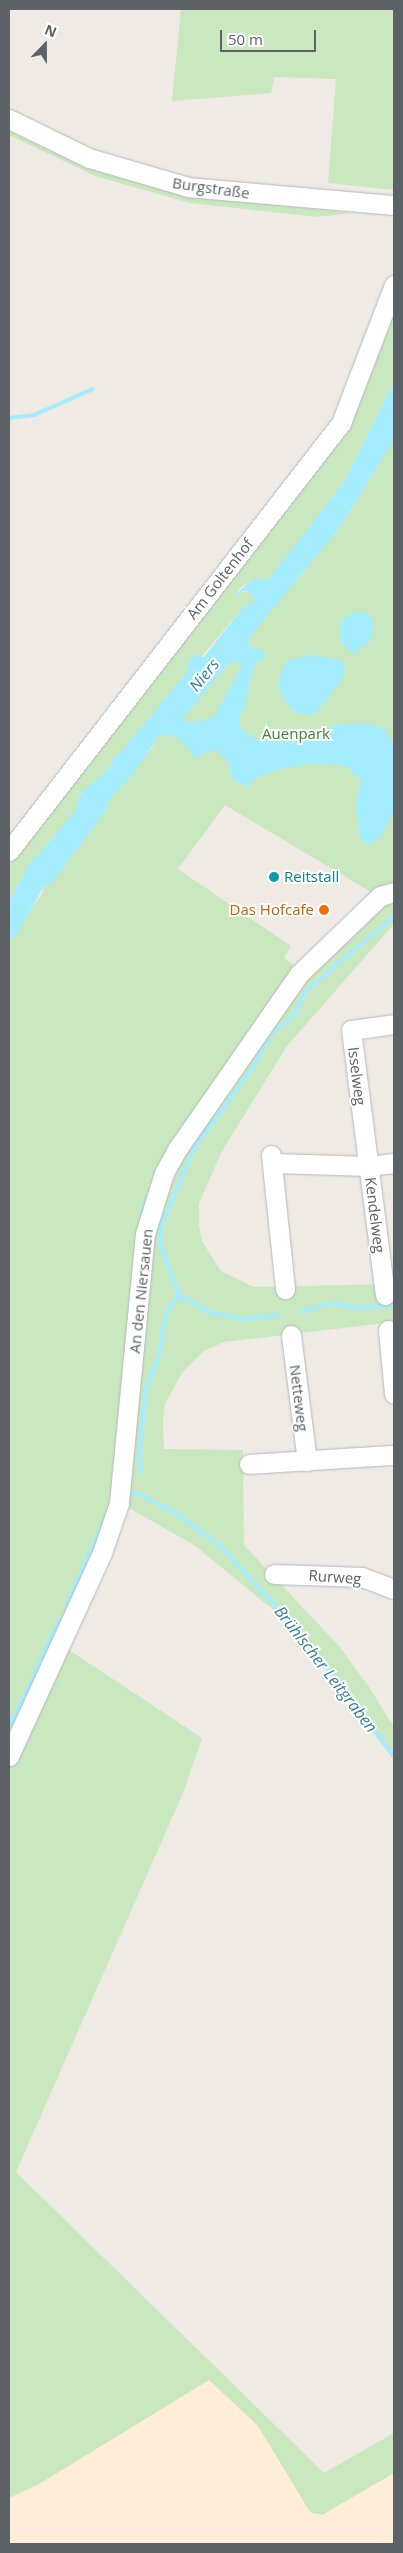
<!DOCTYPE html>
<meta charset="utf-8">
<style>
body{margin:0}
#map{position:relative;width:403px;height:2553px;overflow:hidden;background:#efeae4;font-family:"Open Sans",sans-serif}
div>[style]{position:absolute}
.commercial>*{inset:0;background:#ffedd9}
.green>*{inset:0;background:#c9e8bf}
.water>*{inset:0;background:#a4ecff}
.stream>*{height:4px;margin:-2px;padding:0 2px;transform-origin:2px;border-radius:2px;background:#a4ecff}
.roads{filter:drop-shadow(0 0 1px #b4b8bb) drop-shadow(0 0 1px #b4b8bb)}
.minor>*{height:19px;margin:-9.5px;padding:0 9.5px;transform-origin:9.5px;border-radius:9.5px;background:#fff}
.dots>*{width:14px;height:14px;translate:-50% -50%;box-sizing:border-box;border:2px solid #fff;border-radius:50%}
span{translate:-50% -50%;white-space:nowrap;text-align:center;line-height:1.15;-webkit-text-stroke:4px #fff;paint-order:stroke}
.street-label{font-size:15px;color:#5c6265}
.park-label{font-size:15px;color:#3f8130}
.culture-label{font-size:15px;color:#0d838f}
.left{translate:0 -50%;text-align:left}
.food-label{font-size:15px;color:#c56008}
.right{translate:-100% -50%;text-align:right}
.water-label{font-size:16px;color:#357e9a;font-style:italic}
.frame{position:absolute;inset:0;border:10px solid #5c6265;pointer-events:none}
.north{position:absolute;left:20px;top:20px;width:50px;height:50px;-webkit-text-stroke:4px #fff;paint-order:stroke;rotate:22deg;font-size:14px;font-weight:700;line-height:20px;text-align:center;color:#5c6265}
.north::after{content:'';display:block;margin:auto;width:18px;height:22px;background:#5c6265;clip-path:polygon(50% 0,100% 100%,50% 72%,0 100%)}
.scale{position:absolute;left:220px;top:30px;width:96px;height:22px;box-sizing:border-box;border:2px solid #5c6265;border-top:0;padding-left:6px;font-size:15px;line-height:18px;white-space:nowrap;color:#5c6265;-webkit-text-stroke:4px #fff;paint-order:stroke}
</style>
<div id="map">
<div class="commercial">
<div style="clip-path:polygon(209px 2380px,258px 2426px,310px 2512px,322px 2515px,394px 2473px,394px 2544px,9px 2544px,9px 2498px,39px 2484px)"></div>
</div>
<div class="green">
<div style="clip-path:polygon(181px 9px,394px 9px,394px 190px,328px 183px,336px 79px,274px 77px,271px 93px,172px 101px)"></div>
<div style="clip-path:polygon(9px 129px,97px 170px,187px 195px,351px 213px,317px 217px,190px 203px,95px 176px,9px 135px)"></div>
<div style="clip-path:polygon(394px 299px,394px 382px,344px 482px,268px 580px,253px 579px,240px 588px,236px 594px,250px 591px,255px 603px,245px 605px,120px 753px,113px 758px,108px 770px,83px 791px,77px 800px,77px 809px,26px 869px,9px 902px,9px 864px,346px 424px)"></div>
<div style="clip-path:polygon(evenodd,394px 439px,394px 924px,287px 1046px,222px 1151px,199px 1203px,199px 1226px,202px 1241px,221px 1271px,254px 1287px,394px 1284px,394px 1322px,224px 1342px,204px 1351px,182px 1373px,165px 1404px,163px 1423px,164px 1449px,243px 1450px,244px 1545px,339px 1646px,369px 1687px,394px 1727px,394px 1757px,297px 1629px,194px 1545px,120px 1503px,63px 1646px,202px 1738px,183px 1793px,16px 2172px,324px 2473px,394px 2433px,394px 2473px,322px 2515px,310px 2512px,258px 2426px,209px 2380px,39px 2484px,9px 2498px,9px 940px,15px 937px,24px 918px,42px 894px,44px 886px,51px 884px,108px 807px,108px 801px,152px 748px,156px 736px,183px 718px,340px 527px,394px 439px,225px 805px,379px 897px,299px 974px,296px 967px,284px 958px,291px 946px,178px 869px,225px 805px)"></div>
</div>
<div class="water">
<div style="clip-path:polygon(evenodd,394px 382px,394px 439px,340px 527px,248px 639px,247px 644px,267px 654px,253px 667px,244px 709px,239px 716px,240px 728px,254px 738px,271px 741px,277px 737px,288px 743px,336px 725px,364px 723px,383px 728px,394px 745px,394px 809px,381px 837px,368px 845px,359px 837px,356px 804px,361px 781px,347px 766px,315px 763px,280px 769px,258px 777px,247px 787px,233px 780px,227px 760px,215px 750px,193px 758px,190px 750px,176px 737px,160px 734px,133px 774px,108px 801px,108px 807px,51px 884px,44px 886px,15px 937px,9px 940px,9px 902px,26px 869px,77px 809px,77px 800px,83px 791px,108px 770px,113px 758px,120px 753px,188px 671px,187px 664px,195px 654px,204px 657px,245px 605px,255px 603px,249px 591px,243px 591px,238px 596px,236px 594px,253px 579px,268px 580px,344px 482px,394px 382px,231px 661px,243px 664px,215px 715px,205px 721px,184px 722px,183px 718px,231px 661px)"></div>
<div style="clip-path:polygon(358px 611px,371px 616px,374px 631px,369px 641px,353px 654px,342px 644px,339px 628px,344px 617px)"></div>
<div style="clip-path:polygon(310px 655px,340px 660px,345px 665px,343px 678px,315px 714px,297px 714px,285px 701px,277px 683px,287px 661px)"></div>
</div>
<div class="stream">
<div style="left:9px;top:418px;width:25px;rotate:-7deg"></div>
<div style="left:34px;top:415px;width:64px;rotate:-23.8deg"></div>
<div style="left:141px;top:1217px;width:21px;rotate:-73deg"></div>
<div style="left:300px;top:1312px;width:33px;rotate:-16deg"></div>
<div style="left:332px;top:1303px;width:27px;rotate:10deg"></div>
<div style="left:359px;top:1308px;width:35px;rotate:-5deg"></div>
<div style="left:278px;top:1315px;width:35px;rotate:173deg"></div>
<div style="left:243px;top:1319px;width:33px;rotate:-169deg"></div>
<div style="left:211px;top:1313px;width:37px;rotate:-151deg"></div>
<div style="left:179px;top:1295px;width:52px;rotate:-110.2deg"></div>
<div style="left:161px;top:1246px;width:17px;rotate:-93deg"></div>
<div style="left:160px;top:1229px;width:86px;rotate:-67.3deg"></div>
<div style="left:193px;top:1150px;width:99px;rotate:-54.1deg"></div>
<div style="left:251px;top:1070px;width:41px;rotate:-60.9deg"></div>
<div style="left:271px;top:1034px;width:28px;rotate:-38deg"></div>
<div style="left:293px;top:1017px;width:28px;rotate:-64deg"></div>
<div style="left:305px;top:992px;width:116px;rotate:-40.4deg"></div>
<div style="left:142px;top:1472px;width:12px;rotate:-104deg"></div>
<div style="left:139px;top:1460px;width:72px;rotate:-84.4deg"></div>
<div style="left:146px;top:1388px;width:30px;rotate:-67deg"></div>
<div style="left:158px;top:1360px;width:48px;rotate:-80.3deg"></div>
<div style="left:166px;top:1313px;width:22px;rotate:-54deg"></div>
<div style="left:129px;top:1495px;width:8px;rotate:-14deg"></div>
<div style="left:137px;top:1493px;width:45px;rotate:27.7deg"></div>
<div style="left:177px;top:1514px;width:51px;rotate:36.2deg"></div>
<div style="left:218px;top:1544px;width:116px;rotate:47.1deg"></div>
<div style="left:297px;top:1629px;width:161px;rotate:52.8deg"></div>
<div style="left:66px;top:1606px;width:89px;rotate:-66deg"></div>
<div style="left:9px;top:1728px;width:120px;rotate:-64.9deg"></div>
</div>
<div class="roads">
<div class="minor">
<div style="left:9px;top:119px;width:89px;rotate:26deg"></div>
<div style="left:89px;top:158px;width:103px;rotate:16.3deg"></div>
<div style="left:188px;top:187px;width:207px;rotate:5deg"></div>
<div style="left:9px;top:851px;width:542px;rotate:-52.2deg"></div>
<div style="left:341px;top:423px;width:148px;rotate:-69deg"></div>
<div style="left:271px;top:1155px;width:135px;rotate:84deg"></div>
<div style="left:274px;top:1163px;width:95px;rotate:1.8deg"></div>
<div style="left:369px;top:1166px;width:25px;rotate:-7deg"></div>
<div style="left:385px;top:1295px;width:267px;rotate:-97.3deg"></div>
<div style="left:351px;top:1030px;width:43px;rotate:-7.9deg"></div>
<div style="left:388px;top:1330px;width:64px;rotate:84.6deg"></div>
<div style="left:291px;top:1335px;width:127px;rotate:82.8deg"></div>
<div style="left:249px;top:1464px;width:145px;rotate:-3.6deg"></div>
<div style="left:274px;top:1574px;width:88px;rotate:2deg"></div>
<div style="left:362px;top:1577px;width:34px;rotate:21deg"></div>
<div style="left:9px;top:1756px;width:223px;rotate:-65.4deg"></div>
<div style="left:102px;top:1553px;width:53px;rotate:-71.2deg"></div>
<div style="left:119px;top:1503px;width:270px;rotate:-84.5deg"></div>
<div style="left:145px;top:1234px;width:64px;rotate:-72.7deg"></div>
<div style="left:164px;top:1173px;width:29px;rotate:-61deg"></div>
<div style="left:178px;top:1148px;width:212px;rotate:-55.2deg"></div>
<div style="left:299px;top:974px;width:112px;rotate:-43.9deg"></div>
<div style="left:380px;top:896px;width:15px;rotate:-16deg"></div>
</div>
</div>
<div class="dots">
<div style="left:274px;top:877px;background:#0f9aa8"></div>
<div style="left:324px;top:910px;background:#e8710a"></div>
</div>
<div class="street-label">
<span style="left:211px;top:188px;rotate:8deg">Burgstraße</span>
<span style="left:220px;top:579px;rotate:-52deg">Am Goltenhof</span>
<span style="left:357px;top:1076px;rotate:83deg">Isselweg</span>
<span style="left:375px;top:1215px;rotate:83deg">Kendelweg</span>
<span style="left:141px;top:1291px;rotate:-84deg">An den Niersauen</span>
<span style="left:299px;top:1398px;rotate:83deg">Netteweg</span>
<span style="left:335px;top:1577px;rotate:4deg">Rurweg</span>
</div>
<div class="park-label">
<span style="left:296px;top:734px">Auenpark</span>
</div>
<div class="culture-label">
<span class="left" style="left:284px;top:877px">Reitstall</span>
</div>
<div class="food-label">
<span class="right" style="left:314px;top:910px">Das Hofcafe</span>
</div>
<div class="water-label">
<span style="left:204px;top:675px;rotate:-51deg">Niers</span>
<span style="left:326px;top:1669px;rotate:52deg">Brühlscher Leitgraben</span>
</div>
<div class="frame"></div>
<div class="north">N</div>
<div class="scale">50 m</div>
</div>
